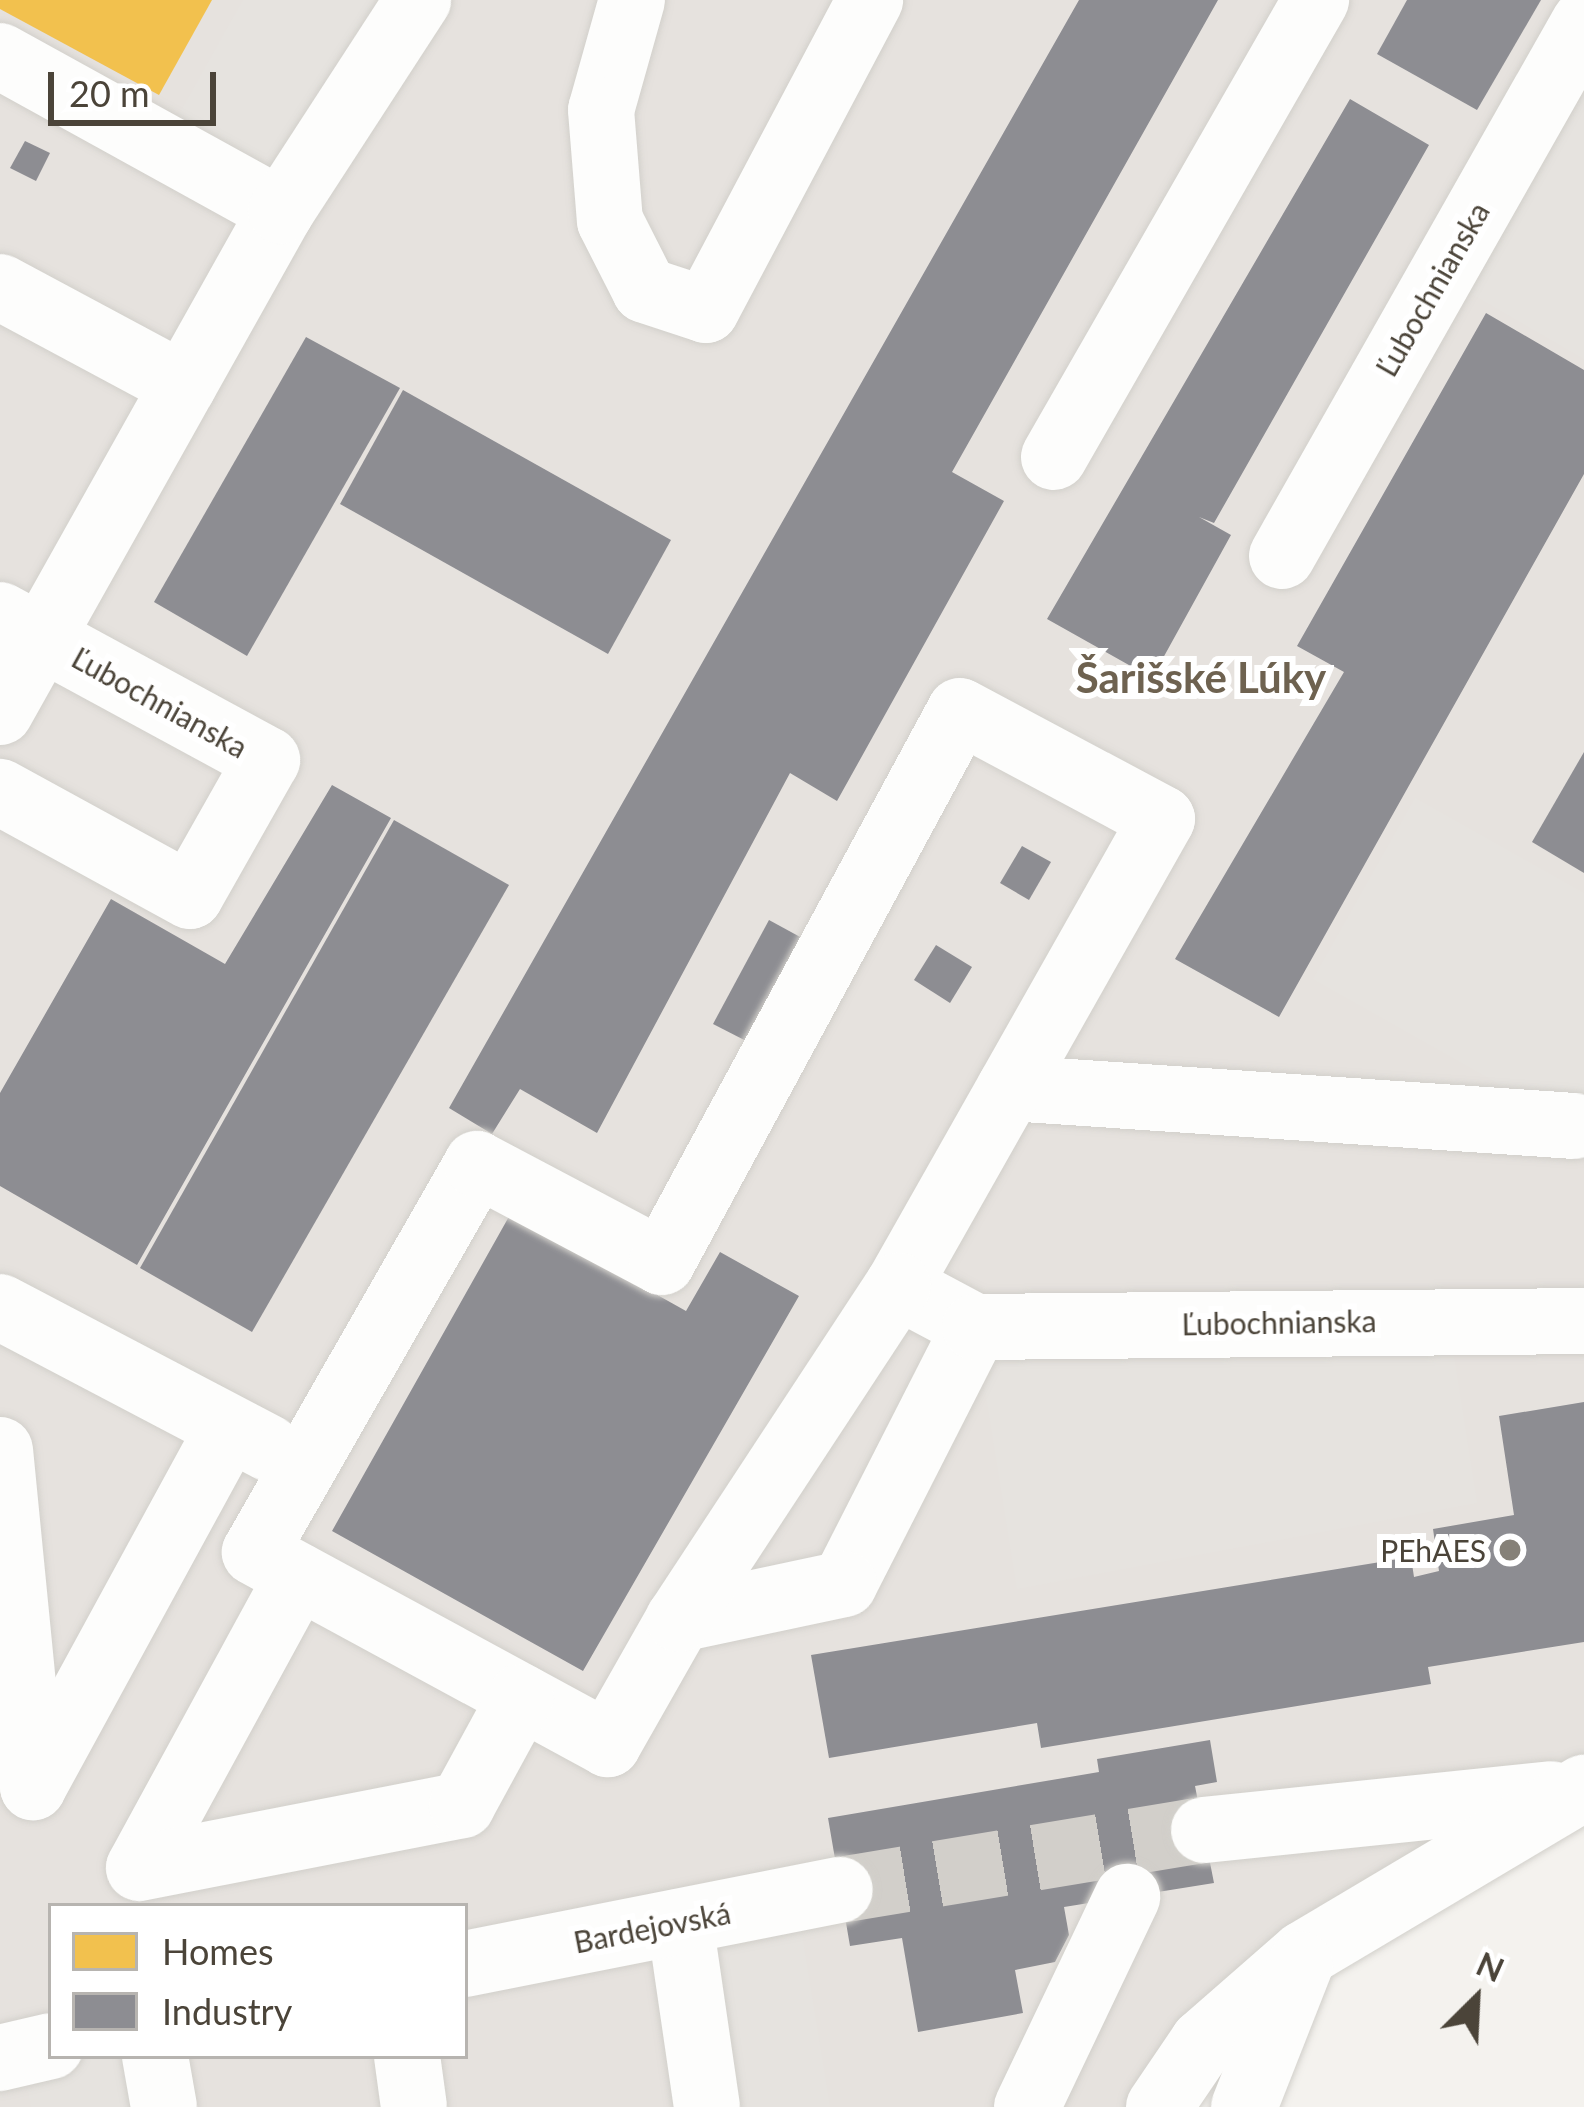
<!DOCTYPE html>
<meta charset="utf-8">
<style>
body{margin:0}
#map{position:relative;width:1584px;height:2107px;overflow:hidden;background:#f4f2ee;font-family:Lato,sans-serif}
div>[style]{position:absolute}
.industrial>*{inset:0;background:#e6e2de}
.parking>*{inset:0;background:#e6e3df}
.homes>*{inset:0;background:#f2c14e}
.industry>*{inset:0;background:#8d8d92}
.minor-tunnel>*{height:66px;margin-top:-33px;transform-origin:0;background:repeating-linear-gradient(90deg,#d2cfca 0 66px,transparent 0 99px)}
.roads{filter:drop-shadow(0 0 3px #d2d0cb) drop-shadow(0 0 3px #d2d0cb)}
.minor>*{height:66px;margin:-33px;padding:0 33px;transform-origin:33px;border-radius:33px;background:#fdfdfc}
.dots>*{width:33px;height:33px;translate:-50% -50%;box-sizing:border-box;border:6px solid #fff;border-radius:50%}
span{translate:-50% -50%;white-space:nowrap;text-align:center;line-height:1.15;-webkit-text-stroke:12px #fff;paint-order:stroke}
.street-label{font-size:30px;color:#4b4439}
.poi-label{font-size:30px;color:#4b4439}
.right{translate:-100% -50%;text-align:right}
.district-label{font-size:42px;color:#6e6250;font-weight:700}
.legend{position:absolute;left:48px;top:1903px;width:420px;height:156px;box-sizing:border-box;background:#fff;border:3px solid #b7b4b0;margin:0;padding:15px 21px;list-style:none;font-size:36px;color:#4b4439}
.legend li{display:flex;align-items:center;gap:24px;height:60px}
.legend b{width:60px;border:3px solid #b7b4b0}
.north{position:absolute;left:1416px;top:1939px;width:120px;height:120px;-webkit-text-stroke:9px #fff;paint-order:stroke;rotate:24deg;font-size:33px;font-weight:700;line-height:48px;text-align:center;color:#4b4439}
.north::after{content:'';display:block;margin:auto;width:42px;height:54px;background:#4b4439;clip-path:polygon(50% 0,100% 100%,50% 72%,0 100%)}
.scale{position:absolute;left:48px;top:72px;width:168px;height:54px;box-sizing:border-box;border:6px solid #4b4439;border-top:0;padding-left:15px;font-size:36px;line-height:42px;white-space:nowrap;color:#4b4439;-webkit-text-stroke:9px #fff;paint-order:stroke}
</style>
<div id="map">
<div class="industrial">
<div style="clip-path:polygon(evenodd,0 0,1584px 0,1584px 1771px,1155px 2107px,0 2107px,0 0,51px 1906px,465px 1906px,465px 2056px,51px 2056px,51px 1906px)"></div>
</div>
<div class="parking">
<div style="clip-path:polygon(243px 0,411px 0,281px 211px,162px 145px)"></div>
<div style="clip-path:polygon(1584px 23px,1584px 359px,1439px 275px)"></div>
<div style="clip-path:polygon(1415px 798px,1584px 893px,1584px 1109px,1574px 1126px,1313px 979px)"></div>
<div style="clip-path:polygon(1448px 1318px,1477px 1503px,1017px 1589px,975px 1327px)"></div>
<div style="clip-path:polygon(796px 1898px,830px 2107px,707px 2107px,680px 1922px)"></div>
<div style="clip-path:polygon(22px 2052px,155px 2056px,164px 2107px,31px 2107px)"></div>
</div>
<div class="homes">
<div style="clip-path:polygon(0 0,212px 0,159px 95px,0 9px)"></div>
</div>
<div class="industry">
<div style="clip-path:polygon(1079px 0,1218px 0,952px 472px,1004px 501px,837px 801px,790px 773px,597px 1133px,520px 1089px,492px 1134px,449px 1108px)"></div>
<div style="clip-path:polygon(1407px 0,1541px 0,1477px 110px,1377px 54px)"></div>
<div style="clip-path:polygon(1350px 99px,1429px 145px,1214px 523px,1199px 517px,1231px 535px,1152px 678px,1047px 619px)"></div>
<div style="clip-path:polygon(25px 141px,50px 153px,36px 181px,10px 168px)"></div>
<div style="clip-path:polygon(1486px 313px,1584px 370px,1584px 474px,1279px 1017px,1175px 959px,1344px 672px,1297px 646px)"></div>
<div style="clip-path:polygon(306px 337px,400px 388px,247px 656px,154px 602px)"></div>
<div style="clip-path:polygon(403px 390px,671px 540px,608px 654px,340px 504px)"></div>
<div style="clip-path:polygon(1584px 752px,1584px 873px,1532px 842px)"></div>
<div style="clip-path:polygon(332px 785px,391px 818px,137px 1265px,0 1186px,0 1093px,111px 899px,225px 964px)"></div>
<div style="clip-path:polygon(394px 820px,509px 885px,252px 1332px,140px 1268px)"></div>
<div style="clip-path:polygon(1022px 846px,1051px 862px,1029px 900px,1000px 883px)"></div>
<div style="clip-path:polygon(769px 920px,813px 944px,756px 1046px,713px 1024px)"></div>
<div style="clip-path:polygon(936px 945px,972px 967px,950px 1003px,914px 980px)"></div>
<div style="clip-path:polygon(511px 1213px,686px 1311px,720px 1252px,799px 1296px,583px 1671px,332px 1531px)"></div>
<div style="clip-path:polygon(1584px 1402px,1584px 1642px,1428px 1667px,1431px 1684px,1041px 1748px,1037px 1723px,829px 1758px,811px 1655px,1411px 1557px,1414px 1577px,1439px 1571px,1433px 1529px,1514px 1515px,1499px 1416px)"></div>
<div style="clip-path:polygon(1210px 1740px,1217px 1782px,1195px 1786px,1214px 1883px,1064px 1907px,1069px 1935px,1055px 1962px,1015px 1970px,1023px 2013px,918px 2032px,902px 1938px,850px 1946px,828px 1818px,1099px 1772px,1097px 1759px)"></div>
</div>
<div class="minor-tunnel">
<div style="left:840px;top:1890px;width:369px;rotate:-9.4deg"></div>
</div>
<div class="roads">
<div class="minor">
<div style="left:632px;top:0;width:114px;rotate:105.7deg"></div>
<div style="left:601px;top:110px;width:111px;rotate:85.4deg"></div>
<div style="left:610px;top:221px;width:77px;rotate:63.1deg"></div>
<div style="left:645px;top:290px;width:64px;rotate:18.2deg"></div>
<div style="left:706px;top:310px;width:351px;rotate:-62.1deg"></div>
<div style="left:0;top:56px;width:321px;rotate:28.9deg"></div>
<div style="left:0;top:287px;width:208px;rotate:28.2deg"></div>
<div style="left:1054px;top:457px;width:527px;rotate:-60.17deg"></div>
<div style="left:1282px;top:556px;width:613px;rotate:-60.46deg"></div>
<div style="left:0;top:615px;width:304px;rotate:28.5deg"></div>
<div style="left:267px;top:760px;width:156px;rotate:119.5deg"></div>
<div style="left:190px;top:896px;width:217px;rotate:-151.3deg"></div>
<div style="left:0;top:712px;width:574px;rotate:-60.71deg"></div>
<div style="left:281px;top:211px;width:252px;rotate:-57deg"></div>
<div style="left:1010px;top:1088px;width:565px;rotate:3.85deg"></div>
<div style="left:0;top:1307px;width:303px;rotate:27.7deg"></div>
<div style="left:975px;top:1327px;width:288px;rotate:117deg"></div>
<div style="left:844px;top:1584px;width:169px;rotate:168deg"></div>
<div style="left:679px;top:1619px;width:144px;rotate:119.6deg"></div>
<div style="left:608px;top:1744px;width:402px;rotate:-151.5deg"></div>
<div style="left:255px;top:1552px;width:447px;rotate:-60.2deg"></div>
<div style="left:477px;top:1164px;width:209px;rotate:27.9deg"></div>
<div style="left:662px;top:1262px;width:626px;rotate:-61.59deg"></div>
<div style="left:960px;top:711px;width:229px;rotate:28.1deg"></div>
<div style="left:1162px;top:819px;width:536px;rotate:119.48deg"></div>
<div style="left:898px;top:1286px;width:87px;rotate:28deg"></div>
<div style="left:975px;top:1327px;width:609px;rotate:-0.56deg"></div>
<div style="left:0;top:1450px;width:339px;rotate:84.4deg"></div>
<div style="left:33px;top:1787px;width:409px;rotate:-61.4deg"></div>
<div style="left:298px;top:1576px;width:332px;rotate:118.6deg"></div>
<div style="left:139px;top:1868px;width:329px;rotate:-11deg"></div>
<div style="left:462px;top:1805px;width:123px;rotate:-61.4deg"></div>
<div style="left:679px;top:1619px;width:399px;rotate:-56.7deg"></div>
<div style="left:1204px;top:1830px;width:349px;rotate:-5.9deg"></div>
<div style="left:680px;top:1922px;width:187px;rotate:81.7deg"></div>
<div style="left:465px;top:1964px;width:382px;rotate:-11.2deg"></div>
<div style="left:155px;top:2056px;width:52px;rotate:80deg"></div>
<div style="left:407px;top:2056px;width:51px;rotate:82.2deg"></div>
<div style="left:0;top:2058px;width:52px;rotate:-13.2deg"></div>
<div style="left:1027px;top:2107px;width:233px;rotate:-64.5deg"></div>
<div style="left:1159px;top:2107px;width:78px;rotate:-55.9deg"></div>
<div style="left:1203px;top:2042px;width:134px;rotate:-41.1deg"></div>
<div style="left:1304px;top:1954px;width:326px;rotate:-30.7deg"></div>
<div style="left:1244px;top:2107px;width:153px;rotate:-68.5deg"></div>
</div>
</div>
<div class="dots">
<div style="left:1510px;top:1550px;background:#868178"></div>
</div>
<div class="street-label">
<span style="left:1432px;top:289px;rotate:-60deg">Ľubochnianska</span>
<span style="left:160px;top:702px;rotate:29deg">Ľubochnianska</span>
<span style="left:1279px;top:1322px;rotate:-1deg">Ľubochnianska</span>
<span style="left:652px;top:1927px;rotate:-11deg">Bardejovská</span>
</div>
<div class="poi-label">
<span class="right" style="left:1486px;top:1550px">PEhAES</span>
</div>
<div class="district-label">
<span style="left:1201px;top:677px">Šarišské Lúky</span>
</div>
<ul class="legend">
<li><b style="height:33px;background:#f2c14e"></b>Homes</li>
<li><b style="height:33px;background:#8d8d92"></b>Industry</li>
</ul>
<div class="north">N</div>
<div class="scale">20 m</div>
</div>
